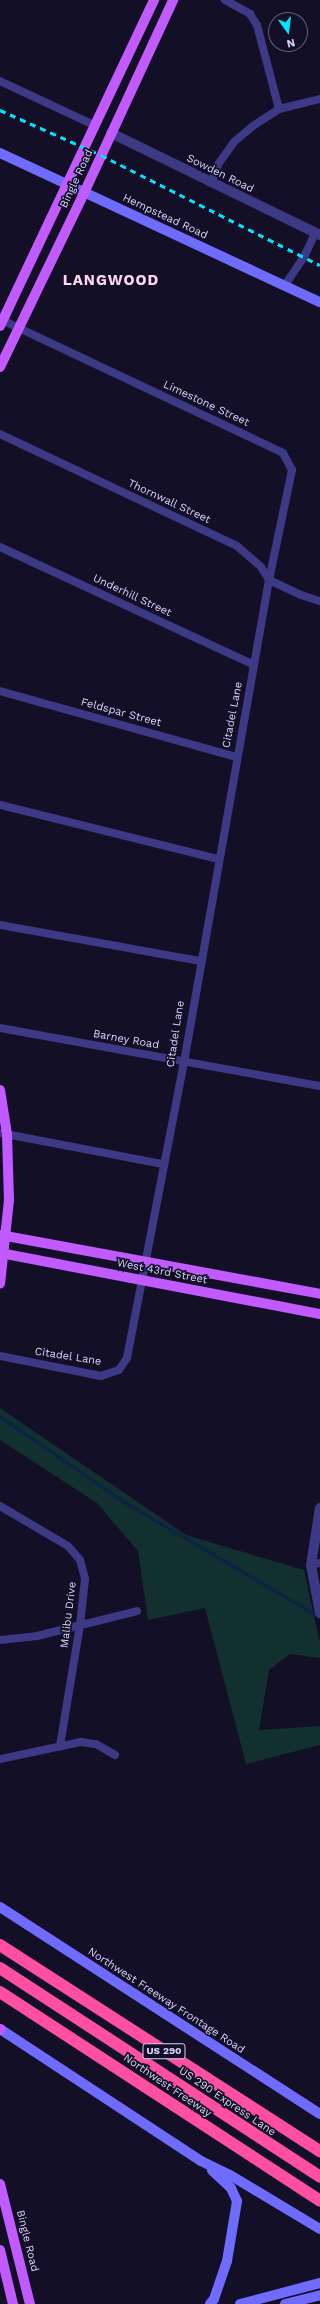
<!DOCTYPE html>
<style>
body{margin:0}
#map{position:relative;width:320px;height:2304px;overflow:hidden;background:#130f26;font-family:"Work Sans",sans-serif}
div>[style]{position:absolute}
.green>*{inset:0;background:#12302f}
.stream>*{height:2.5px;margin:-1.25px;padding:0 1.25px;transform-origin:1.25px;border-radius:1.25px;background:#0c2248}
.minor>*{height:8px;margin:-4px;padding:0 4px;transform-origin:4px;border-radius:4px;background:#3d3a85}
.tertiary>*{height:10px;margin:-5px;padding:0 5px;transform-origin:5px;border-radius:5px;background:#3d3a85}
.secondary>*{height:10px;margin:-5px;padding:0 5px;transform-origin:5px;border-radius:5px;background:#6f6bff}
.primary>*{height:10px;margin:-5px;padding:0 5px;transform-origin:5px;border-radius:5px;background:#c25bff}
.motorway>*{height:12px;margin:-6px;padding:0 6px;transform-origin:6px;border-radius:6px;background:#ff4fa3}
.rail>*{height:2.5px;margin-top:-1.25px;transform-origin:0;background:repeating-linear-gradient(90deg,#00e5ff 0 6px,transparent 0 11px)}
span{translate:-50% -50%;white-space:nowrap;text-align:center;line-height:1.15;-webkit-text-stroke:3.5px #130f26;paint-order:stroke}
.shield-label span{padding:1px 3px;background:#130f26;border:1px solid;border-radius:3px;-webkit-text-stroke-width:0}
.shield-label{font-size:10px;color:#d9d4ff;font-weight:700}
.street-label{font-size:11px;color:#d9d4ff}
.district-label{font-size:15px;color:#ffd6f0;font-weight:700;letter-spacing:1px}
.north{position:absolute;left:268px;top:12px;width:40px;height:40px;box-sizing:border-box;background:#130f26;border:1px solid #625e7d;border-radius:50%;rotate:166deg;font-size:11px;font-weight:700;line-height:16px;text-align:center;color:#d9d4ff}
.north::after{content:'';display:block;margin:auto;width:14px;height:18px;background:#00e5ff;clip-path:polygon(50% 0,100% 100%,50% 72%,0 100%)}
</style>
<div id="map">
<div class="green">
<div style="clip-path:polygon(0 1408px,186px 1535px,304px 1570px,320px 1643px,320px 1658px,290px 1654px,269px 1670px,259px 1730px,320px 1726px,320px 1745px,246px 1764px,205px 1608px,148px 1620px,138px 1551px,97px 1503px,0 1440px)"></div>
</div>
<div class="stream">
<div style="left:0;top:1416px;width:150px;rotate:34.6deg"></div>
<div style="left:123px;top:1501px;width:226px;rotate:30.5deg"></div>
</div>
<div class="minor">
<div style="left:225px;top:0;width:29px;rotate:29deg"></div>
<div style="left:250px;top:14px;width:13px;rotate:58deg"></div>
<div style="left:257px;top:25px;width:87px;rotate:75.3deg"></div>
<div style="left:0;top:81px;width:104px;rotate:25.1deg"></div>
<div style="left:211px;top:183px;width:22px;rotate:-68deg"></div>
<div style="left:219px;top:163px;width:26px;rotate:-54deg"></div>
<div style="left:234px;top:142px;width:25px;rotate:-40deg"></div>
<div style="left:253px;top:126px;width:31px;rotate:-33deg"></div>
<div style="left:279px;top:109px;width:42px;rotate:-13.7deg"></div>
<div style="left:285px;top:285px;width:34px;rotate:-56deg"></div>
<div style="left:304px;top:257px;width:26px;rotate:-65deg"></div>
<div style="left:0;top:319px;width:313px;rotate:25.3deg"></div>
<div style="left:283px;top:453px;width:19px;rotate:62deg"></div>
<div style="left:292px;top:470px;width:112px;rotate:101.8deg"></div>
<div style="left:269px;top:580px;width:489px;rotate:100deg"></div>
<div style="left:184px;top:1062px;width:301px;rotate:100.9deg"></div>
<div style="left:127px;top:1358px;width:14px;rotate:124deg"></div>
<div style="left:119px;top:1370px;width:19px;rotate:162deg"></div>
<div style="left:101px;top:1376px;width:103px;rotate:-168.8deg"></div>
<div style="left:0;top:434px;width:262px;rotate:25.3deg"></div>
<div style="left:237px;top:546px;width:32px;rotate:41deg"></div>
<div style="left:261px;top:567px;width:15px;rotate:58deg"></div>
<div style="left:269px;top:580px;width:35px;rotate:25deg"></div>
<div style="left:301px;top:595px;width:20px;rotate:18deg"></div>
<div style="left:0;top:547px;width:280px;rotate:24.9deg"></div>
<div style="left:0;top:691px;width:245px;rotate:15.6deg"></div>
<div style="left:0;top:805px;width:225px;rotate:13.9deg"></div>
<div style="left:0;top:925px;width:204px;rotate:10.2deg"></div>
<div style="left:0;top:1028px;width:325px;rotate:10.3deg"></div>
<div style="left:0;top:1133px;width:166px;rotate:10.8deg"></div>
<div style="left:0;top:1506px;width:79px;rotate:30.5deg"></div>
<div style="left:68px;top:1546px;width:18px;rotate:49deg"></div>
<div style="left:80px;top:1560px;width:20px;rotate:75deg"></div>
<div style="left:85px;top:1579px;width:46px;rotate:96.2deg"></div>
<div style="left:80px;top:1625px;width:123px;rotate:99.4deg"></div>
<div style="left:311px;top:1565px;width:9px;rotate:-13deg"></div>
<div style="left:0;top:1640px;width:37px;rotate:-6deg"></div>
<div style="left:37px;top:1636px;width:103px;rotate:-14deg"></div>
<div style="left:0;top:1759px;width:83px;rotate:-11.9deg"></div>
<div style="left:81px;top:1742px;width:15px;rotate:8deg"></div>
<div style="left:96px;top:1744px;width:22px;rotate:30deg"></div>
</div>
<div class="tertiary">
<div style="left:111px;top:133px;width:233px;rotate:26deg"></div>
<div style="left:320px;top:1508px;width:58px;rotate:99deg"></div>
<div style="left:311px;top:1565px;width:49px;rotate:79.4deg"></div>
</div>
<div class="secondary">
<div style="left:0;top:153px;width:353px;rotate:25deg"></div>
<div style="left:0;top:1907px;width:381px;rotate:32.9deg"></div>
<div style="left:0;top:2029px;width:240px;rotate:33.3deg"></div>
<div style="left:201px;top:2161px;width:32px;rotate:26deg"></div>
<div style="left:230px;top:2175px;width:105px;rotate:31deg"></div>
<div style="left:210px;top:2304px;width:6px;rotate:-51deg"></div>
<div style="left:214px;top:2299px;width:40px;rotate:-71.1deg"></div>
<div style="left:227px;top:2261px;width:61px;rotate:-80.5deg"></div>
<div style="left:237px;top:2201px;width:14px;rotate:-115deg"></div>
<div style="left:231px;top:2188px;width:26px;rotate:-137deg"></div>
<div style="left:240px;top:2304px;width:83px;rotate:-14.7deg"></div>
<div style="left:285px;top:2304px;width:36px;rotate:-14deg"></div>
</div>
<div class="primary">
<div style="left:0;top:326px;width:361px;rotate:-64.7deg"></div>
<div style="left:0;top:367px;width:193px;rotate:-64.2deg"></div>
<div style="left:84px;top:193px;width:213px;rotate:-65.2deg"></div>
<div style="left:0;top:1090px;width:45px;rotate:81deg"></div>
<div style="left:7px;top:1134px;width:66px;rotate:88.3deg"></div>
<div style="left:9px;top:1200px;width:84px;rotate:96.1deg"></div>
<div style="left:0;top:1235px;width:325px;rotate:10.4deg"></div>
<div style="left:0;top:1253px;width:326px;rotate:10.8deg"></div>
<div style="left:0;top:2030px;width:1px;rotate:-45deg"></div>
<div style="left:0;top:2184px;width:124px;rotate:76deg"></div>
<div style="left:0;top:2250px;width:56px;rotate:76.5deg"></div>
</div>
<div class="motorway">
<div style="left:0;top:1945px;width:381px;rotate:32.8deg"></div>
<div style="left:0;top:1968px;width:382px;rotate:33.1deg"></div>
<div style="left:0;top:1992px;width:382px;rotate:33.1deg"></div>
</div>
<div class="rail">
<div style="left:0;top:110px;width:111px;rotate:24deg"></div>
<div style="left:101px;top:155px;width:245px;rotate:26.7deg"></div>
</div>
<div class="shield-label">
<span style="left:164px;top:2051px">US 290</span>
</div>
<div class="street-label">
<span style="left:220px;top:174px;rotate:26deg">Sowden Road</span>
<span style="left:77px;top:179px;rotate:-65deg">Bingle Road</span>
<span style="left:165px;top:217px;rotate:25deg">Hempstead Road</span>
<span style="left:206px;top:404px;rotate:25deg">Limestone Street</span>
<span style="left:169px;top:502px;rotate:25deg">Thornwall Street</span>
<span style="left:132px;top:596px;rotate:25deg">Underhill Street</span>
<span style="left:121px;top:713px;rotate:15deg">Feldspar Street</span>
<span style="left:233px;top:715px;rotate:-79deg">Citadel Lane</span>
<span style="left:176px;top:1034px;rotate:-81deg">Citadel Lane</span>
<span style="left:126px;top:1040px;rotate:10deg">Barney Road</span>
<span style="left:162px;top:1272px;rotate:11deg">West 43rd Street</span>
<span style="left:68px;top:1357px;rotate:9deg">Citadel Lane</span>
<span style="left:69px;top:1615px;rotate:-83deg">Malibu Drive</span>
<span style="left:166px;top:2001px;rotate:33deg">Northwest Freeway Frontage Road</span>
<span style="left:167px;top:2086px;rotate:34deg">Northwest Freeway</span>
<span style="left:227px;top:2102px;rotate:34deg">US 290 Express Lane</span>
<span style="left:27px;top:2241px;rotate:76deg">Bingle Road</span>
</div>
<div class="district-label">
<span style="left:111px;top:281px">LANGWOOD</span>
</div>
<div class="north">N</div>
</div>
